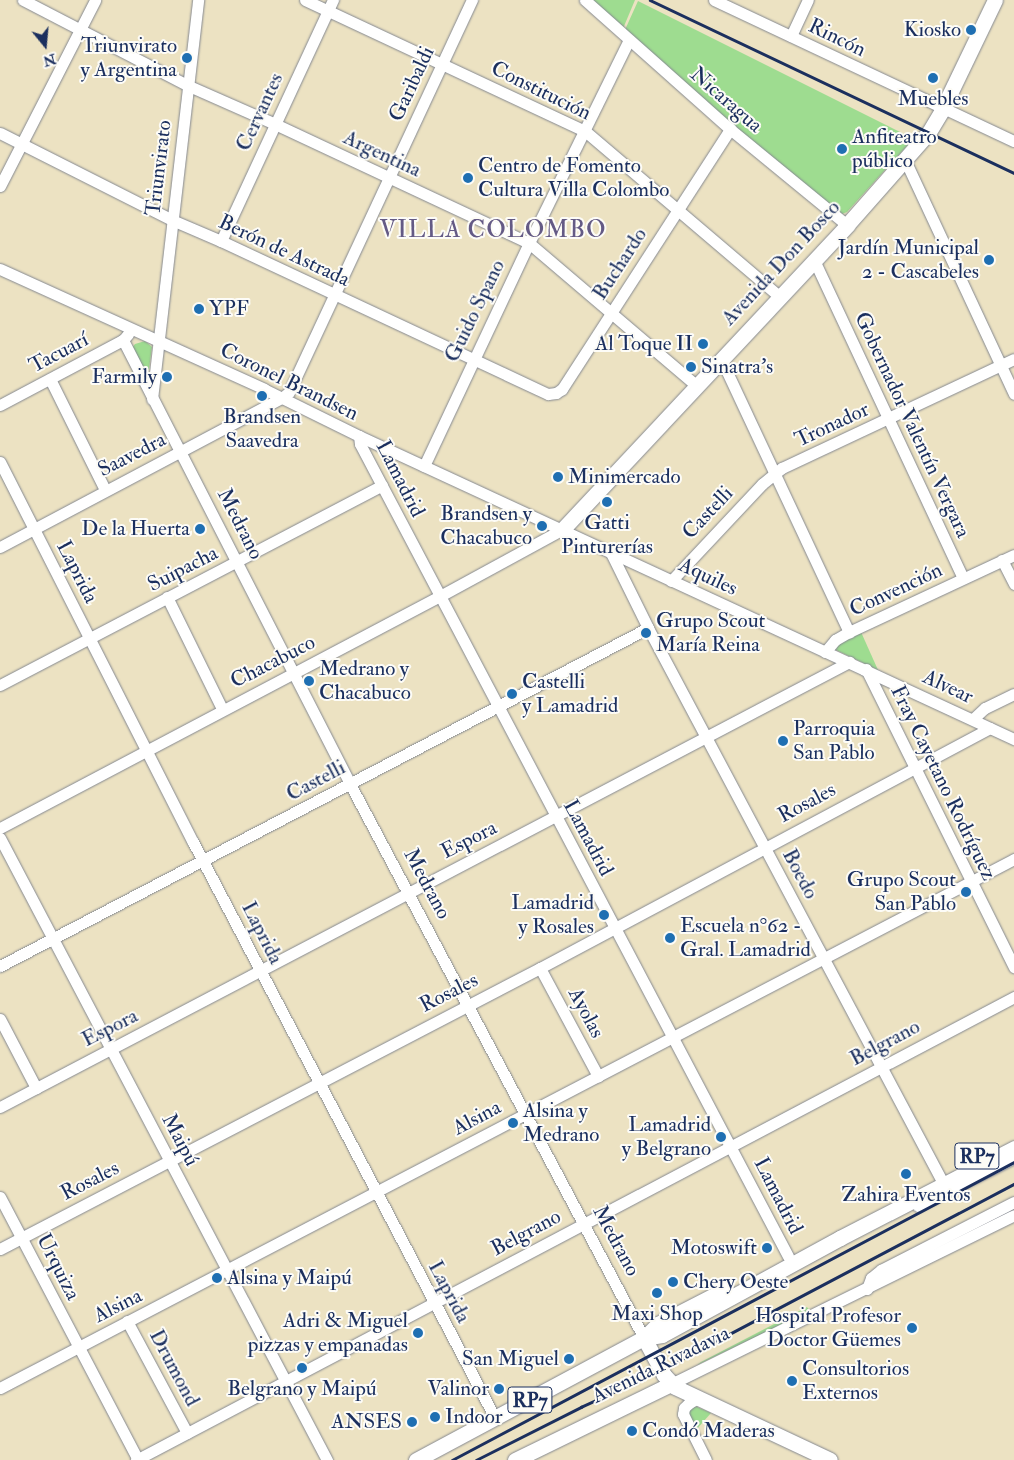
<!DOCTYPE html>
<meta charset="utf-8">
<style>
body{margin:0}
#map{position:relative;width:1014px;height:1460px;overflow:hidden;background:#ece2c2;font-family:"IM FELL Double Pica",serif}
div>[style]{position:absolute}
.green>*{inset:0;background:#9edc90}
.roads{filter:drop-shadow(0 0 1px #848890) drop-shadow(0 0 1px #848890)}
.minor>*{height:11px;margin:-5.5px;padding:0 5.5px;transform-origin:5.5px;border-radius:5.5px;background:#fff}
.major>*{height:15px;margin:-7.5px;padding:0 7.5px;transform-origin:7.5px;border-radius:7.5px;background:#fff}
.rail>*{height:2.5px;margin:-1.25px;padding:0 1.25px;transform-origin:1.25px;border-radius:1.25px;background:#1b2f5e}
.dots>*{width:14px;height:14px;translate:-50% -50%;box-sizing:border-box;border:2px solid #fdfcf7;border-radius:50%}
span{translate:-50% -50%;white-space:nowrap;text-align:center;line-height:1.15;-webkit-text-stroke:4px #fdfcf7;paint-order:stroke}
.shield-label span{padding:1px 4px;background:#fdfcf7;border:1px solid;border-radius:4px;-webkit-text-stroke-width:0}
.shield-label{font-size:20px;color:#1b2f5e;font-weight:700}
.poi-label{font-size:21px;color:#1b2f5e}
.right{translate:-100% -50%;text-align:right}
.left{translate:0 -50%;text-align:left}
.street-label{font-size:21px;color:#1b2f5e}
.quarter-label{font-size:24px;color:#645a85;letter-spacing:1px}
.north{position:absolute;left:20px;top:20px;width:50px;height:50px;-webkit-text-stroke:4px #fdfcf7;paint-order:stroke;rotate:163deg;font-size:14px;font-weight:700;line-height:20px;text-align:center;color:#1b2f5e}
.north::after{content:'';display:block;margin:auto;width:18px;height:22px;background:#1b2f5e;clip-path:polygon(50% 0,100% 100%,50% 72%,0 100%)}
</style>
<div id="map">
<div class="green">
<div style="clip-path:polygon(588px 0,635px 0,622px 31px)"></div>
<div style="clip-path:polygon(638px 1px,904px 134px,914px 138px,847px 212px,842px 214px,723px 119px,624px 32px)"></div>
<div style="clip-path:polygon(145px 341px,152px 347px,149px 369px,144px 372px,132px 348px,135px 344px)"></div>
<div style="clip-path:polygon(861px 632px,878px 670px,836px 650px,838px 644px)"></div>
<div style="clip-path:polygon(807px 1307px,810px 1311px,697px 1365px,701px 1362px)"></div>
<div style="clip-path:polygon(695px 1406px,711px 1413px,696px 1430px,688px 1416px,689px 1410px)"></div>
</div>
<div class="roads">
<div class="minor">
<div style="left:23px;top:0;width:187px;rotate:27.4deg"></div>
<div style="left:189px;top:86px;width:94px;rotate:23.8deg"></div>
<div style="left:275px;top:124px;width:280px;rotate:25.1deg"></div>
<div style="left:529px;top:243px;width:219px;rotate:40.4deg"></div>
<div style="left:305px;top:0;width:309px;rotate:25.1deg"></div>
<div style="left:585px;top:131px;width:255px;rotate:40.4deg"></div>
<div style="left:585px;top:0;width:194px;rotate:41.7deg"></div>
<div style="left:730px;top:129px;width:151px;rotate:39.4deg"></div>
<div style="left:714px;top:0;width:331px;rotate:25.2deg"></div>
<div style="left:791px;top:36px;width:40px;rotate:-65deg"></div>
<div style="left:0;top:133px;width:193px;rotate:26.8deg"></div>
<div style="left:172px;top:220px;width:53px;rotate:23.2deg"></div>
<div style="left:221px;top:241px;width:361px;rotate:25.1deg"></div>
<div style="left:548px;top:394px;width:8px;rotate:-7deg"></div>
<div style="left:556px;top:393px;width:7px;rotate:-34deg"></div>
<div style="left:562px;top:389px;width:310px;rotate:-57.1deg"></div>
<div style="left:905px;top:160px;width:258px;rotate:65deg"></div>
<div style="left:0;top:186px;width:209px;rotate:-62.9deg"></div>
<div style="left:221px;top:241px;width:266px;rotate:-65.1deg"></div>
<div style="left:814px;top:260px;width:351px;rotate:64.9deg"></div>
<div style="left:0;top:269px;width:290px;rotate:24.4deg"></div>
<div style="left:264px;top:389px;width:106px;rotate:26.3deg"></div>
<div style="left:359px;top:436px;width:722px;rotate:24.83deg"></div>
<div style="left:123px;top:340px;width:499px;rotate:62.9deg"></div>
<div style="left:350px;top:784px;width:627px;rotate:62.05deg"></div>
<div style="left:721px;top:359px;width:302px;rotate:64.9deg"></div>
<div style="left:50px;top:379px;width:124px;rotate:63.6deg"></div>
<div style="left:152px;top:399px;width:402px;rotate:-83.4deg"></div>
<div style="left:0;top:405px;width:139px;rotate:-27.9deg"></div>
<div style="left:123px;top:340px;width:8px;rotate:-50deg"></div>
<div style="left:359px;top:436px;width:8px;rotate:83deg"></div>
<div style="left:360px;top:444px;width:918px;rotate:62.21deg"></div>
<div style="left:0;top:462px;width:426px;rotate:63.1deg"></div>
<div style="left:193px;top:842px;width:650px;rotate:62.33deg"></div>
<div style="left:424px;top:466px;width:246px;rotate:-64.8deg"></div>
<div style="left:529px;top:243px;width:226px;rotate:-63.8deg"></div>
<div style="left:0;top:547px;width:319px;rotate:-27.9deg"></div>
<div style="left:282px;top:398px;width:9px;rotate:-41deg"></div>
<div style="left:289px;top:392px;width:433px;rotate:-65deg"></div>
<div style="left:611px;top:553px;width:84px;rotate:63.7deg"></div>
<div style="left:648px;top:628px;width:631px;rotate:62.01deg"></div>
<div style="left:1002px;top:560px;width:27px;rotate:63deg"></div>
<div style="left:671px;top:581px;width:133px;rotate:-46.8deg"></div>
<div style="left:762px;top:484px;width:26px;rotate:-39deg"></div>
<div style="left:782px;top:468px;width:256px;rotate:-25.2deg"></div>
<div style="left:167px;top:597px;width:125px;rotate:63.8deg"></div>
<div style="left:825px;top:652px;width:16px;rotate:-50deg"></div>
<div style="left:835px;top:640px;width:16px;rotate:-30deg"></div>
<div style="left:849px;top:632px;width:182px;rotate:-25deg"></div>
<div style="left:866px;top:669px;width:333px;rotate:63.6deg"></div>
<div style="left:0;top:685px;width:431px;rotate:-27.6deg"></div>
<div style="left:973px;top:719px;width:16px;rotate:-43deg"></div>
<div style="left:985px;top:708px;width:32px;rotate:-26deg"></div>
<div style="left:0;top:828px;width:497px;rotate:-27.8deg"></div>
<div style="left:440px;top:596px;width:140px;rotate:-28.6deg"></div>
<div style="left:0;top:838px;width:703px;rotate:62.27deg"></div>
<div style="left:0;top:966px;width:731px;rotate:-27.55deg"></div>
<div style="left:540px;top:968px;width:123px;rotate:61.8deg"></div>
<div style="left:0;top:1019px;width:78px;rotate:62.4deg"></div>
<div style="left:0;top:1107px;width:959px;rotate:-27.66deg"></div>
<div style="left:0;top:1197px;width:297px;rotate:62.3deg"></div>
<div style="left:918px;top:1206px;width:107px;rotate:-26.6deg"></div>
<div style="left:0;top:1249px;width:609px;rotate:-27.49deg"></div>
<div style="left:540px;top:968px;width:510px;rotate:-28.07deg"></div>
<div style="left:867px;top:1289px;width:12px;rotate:-70deg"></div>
<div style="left:871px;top:1278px;width:13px;rotate:-39deg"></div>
<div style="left:881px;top:1270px;width:149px;rotate:-27.1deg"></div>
<div style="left:127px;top:1321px;width:127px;rotate:61.8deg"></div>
<div style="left:671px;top:1384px;width:382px;rotate:-26.2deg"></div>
<div style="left:0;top:1388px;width:1144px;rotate:-27.55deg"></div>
<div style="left:698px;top:1398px;width:10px;rotate:151deg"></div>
<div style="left:689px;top:1403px;width:7px;rotate:135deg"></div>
<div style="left:684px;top:1408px;width:6px;rotate:99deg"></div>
<div style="left:683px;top:1414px;width:51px;rotate:63.4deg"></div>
<div style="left:136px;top:1460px;width:993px;rotate:-27.8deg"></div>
</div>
<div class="major">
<div style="left:563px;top:529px;width:416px;rotate:-46.9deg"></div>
<div style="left:847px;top:225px;width:124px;rotate:-48.6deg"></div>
<div style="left:929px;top:132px;width:26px;rotate:-59deg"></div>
<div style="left:942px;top:110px;width:122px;rotate:-64.3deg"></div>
<div style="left:644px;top:1338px;width:20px;rotate:-45deg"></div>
<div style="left:658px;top:1324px;width:76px;rotate:-27.2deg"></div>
<div style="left:644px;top:1338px;width:42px;rotate:61.6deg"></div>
<div style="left:664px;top:1375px;width:16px;rotate:47deg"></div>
<div style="left:675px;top:1387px;width:171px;rotate:25.2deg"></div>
<div style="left:416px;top:1460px;width:259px;rotate:-28.2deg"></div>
<div style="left:644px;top:1338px;width:18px;rotate:-9deg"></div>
<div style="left:662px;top:1335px;width:203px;rotate:-28.6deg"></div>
<div style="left:840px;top:1238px;width:196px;rotate:-27.3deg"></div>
<div style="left:515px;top:1460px;width:174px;rotate:-26deg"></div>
</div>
</div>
<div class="rail">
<div style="left:650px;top:0;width:403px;rotate:25.4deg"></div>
<div style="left:452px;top:1460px;width:636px;rotate:-27.93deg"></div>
<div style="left:476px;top:1460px;width:118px;rotate:-26.8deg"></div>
<div style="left:581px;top:1407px;width:88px;rotate:-24.8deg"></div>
<div style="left:661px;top:1370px;width:399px;rotate:-27.8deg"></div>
</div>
<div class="dots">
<div style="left:971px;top:30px;background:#1f6fb2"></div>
<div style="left:187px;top:58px;background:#1f6fb2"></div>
<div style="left:933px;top:78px;background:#1f6fb2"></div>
<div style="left:842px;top:149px;background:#1f6fb2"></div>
<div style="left:468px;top:178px;background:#1f6fb2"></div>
<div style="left:989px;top:260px;background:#1f6fb2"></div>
<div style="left:199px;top:309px;background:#1f6fb2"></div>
<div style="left:703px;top:344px;background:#1f6fb2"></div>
<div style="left:691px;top:367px;background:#1f6fb2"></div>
<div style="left:167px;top:377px;background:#1f6fb2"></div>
<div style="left:262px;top:396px;background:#1f6fb2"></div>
<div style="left:558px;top:477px;background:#1f6fb2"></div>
<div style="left:607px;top:502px;background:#1f6fb2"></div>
<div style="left:542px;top:526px;background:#1f6fb2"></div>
<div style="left:200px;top:529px;background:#1f6fb2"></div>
<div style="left:646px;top:633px;background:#1f6fb2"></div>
<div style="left:309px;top:681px;background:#1f6fb2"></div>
<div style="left:512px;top:694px;background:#1f6fb2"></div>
<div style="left:783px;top:741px;background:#1f6fb2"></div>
<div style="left:966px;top:892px;background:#1f6fb2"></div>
<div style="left:604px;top:915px;background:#1f6fb2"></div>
<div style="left:670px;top:938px;background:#1f6fb2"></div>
<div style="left:513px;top:1123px;background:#1f6fb2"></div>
<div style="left:721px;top:1137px;background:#1f6fb2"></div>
<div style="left:906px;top:1174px;background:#1f6fb2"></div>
<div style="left:767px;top:1248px;background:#1f6fb2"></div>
<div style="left:217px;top:1278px;background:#1f6fb2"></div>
<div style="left:673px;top:1282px;background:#1f6fb2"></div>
<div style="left:657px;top:1293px;background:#1f6fb2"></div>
<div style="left:912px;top:1328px;background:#1f6fb2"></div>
<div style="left:418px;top:1333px;background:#1f6fb2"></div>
<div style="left:569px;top:1359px;background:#1f6fb2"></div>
<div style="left:302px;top:1368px;background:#1f6fb2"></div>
<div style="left:792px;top:1381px;background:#1f6fb2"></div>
<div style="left:499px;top:1389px;background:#1f6fb2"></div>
<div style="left:435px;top:1417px;background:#1f6fb2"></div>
<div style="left:412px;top:1422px;background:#1f6fb2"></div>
<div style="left:632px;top:1431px;background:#1f6fb2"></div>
</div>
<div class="shield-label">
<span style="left:977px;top:1156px">RP7</span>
<span style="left:530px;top:1400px">RP7</span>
</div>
<div class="poi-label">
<span class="right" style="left:961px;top:30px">Kiosko</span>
<span class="right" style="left:177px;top:58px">Triunvirato<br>y Argentina</span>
<span style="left:933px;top:99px">Muebles</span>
<span class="left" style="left:852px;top:149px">Anfiteatro<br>público</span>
<span class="left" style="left:478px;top:178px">Centro de Fomento<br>Cultura Villa Colombo</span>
<span class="right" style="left:979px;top:260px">Jardín Municipal<br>2 - Cascabeles</span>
<span class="left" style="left:209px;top:309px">YPF</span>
<span class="right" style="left:693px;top:344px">Al Toque II</span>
<span class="left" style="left:701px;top:367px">Sinatra's</span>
<span class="right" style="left:157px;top:377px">Farmily</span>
<span style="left:262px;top:429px">Brandsen<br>Saavedra</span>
<span class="left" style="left:568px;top:477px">Minimercado</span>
<span class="right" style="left:532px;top:526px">Brandsen y<br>Chacabuco</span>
<span style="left:607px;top:535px">Gatti<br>Pinturerías</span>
<span class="right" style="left:190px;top:529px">De la Huerta</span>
<span class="left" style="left:656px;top:633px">Grupo Scout<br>María Reina</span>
<span class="left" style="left:319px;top:681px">Medrano y<br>Chacabuco</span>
<span class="left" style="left:522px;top:694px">Castelli<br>y Lamadrid</span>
<span class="left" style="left:793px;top:741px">Parroquia<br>San Pablo</span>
<span class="right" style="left:956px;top:892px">Grupo Scout<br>San Pablo</span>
<span class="right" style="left:594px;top:915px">Lamadrid<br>y Rosales</span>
<span class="left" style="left:680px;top:938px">Escuela n°62 -<br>Gral. Lamadrid</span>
<span class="left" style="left:523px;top:1123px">Alsina y<br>Medrano</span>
<span class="right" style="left:711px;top:1137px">Lamadrid<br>y Belgrano</span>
<span style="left:906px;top:1195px">Zahira Eventos</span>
<span class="right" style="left:757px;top:1248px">Motoswift</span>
<span class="left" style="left:227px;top:1278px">Alsina y Maipú</span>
<span class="left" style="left:683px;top:1282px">Chery Oeste</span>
<span style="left:657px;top:1314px">Maxi Shop</span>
<span class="right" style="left:901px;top:1328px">Hospital Profesor<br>Doctor Güemes</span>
<span class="right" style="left:408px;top:1333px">Adri &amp; Miguel<br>pizzas y empanadas</span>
<span class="right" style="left:559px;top:1359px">San Miguel</span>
<span class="left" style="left:802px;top:1381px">Consultorios<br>Externos</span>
<span style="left:302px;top:1389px">Belgrano y Maipú</span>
<span class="right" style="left:489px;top:1389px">Valinor</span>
<span class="left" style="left:445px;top:1417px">Indoor</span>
<span class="right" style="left:402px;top:1422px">ANSES</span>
<span class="left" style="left:642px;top:1431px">Condó Maderas</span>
</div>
<div class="street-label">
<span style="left:837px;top:38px;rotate:26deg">Rincón</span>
<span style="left:412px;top:84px;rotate:-65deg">Garibaldi</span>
<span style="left:541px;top:91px;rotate:26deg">Constitución</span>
<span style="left:726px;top:100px;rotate:41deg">Nicaragua</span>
<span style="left:260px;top:112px;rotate:-65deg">Cervantes</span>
<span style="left:382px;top:154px;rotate:25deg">Argentina</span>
<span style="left:159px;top:168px;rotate:-83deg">Triunvirato</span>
<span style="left:284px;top:251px;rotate:25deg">Berón de Astrada</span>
<span style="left:781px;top:263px;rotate:-47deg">Avenida Don Bosco</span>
<span style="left:620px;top:264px;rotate:-57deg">Buchardo</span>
<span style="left:475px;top:311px;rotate:-64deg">Guido Spano</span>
<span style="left:59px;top:353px;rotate:-28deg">Tacuarí</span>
<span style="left:289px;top:382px;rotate:26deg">Coronel Brandsen</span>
<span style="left:832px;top:425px;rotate:-25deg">Tronador</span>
<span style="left:912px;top:425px;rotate:65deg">Gobernador Valentín Vergara</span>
<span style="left:132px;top:455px;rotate:-27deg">Saavedra</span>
<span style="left:400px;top:479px;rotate:63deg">Lamadrid</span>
<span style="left:708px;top:513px;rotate:-47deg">Castelli</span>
<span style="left:240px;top:524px;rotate:63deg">Medrano</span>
<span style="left:183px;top:569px;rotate:-27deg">Suipacha</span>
<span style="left:77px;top:572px;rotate:63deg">Laprida</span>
<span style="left:708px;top:577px;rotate:25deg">Aquiles</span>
<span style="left:896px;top:590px;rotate:-25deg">Convención</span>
<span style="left:273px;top:662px;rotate:-27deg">Chacabuco</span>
<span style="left:948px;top:687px;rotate:25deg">Alvear</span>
<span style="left:316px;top:781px;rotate:-28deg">Castelli</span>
<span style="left:943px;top:783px;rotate:64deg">Fray Cayetano Rodríguez</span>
<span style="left:807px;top:803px;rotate:-28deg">Rosales</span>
<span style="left:588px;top:838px;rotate:62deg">Lamadrid</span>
<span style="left:469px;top:840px;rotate:-27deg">Espora</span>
<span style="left:800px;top:874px;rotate:62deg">Boedo</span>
<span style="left:427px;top:884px;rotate:62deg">Medrano</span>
<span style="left:262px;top:933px;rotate:63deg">Laprida</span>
<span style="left:449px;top:993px;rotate:-27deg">Rosales</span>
<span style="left:586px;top:1013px;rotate:62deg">Ayolas</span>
<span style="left:110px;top:1028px;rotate:-27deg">Espora</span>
<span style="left:885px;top:1043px;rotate:-28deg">Belgrano</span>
<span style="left:477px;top:1118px;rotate:-28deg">Alsina</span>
<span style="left:180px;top:1140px;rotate:62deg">Maipú</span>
<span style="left:90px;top:1181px;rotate:-27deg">Rosales</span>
<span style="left:778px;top:1196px;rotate:63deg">Lamadrid</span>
<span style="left:526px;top:1233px;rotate:-28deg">Belgrano</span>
<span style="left:616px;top:1241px;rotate:62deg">Medrano</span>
<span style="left:58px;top:1267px;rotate:63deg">Urquiza</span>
<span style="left:449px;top:1292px;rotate:62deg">Laprida</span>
<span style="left:118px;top:1306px;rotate:-27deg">Alsina</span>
<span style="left:661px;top:1365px;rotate:-26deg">Avenida Rivadavia</span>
<span style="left:174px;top:1368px;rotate:62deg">Drumond</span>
</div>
<div class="quarter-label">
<span style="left:493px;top:230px">VILLA COLOMBO</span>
</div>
<div class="north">N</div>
</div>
